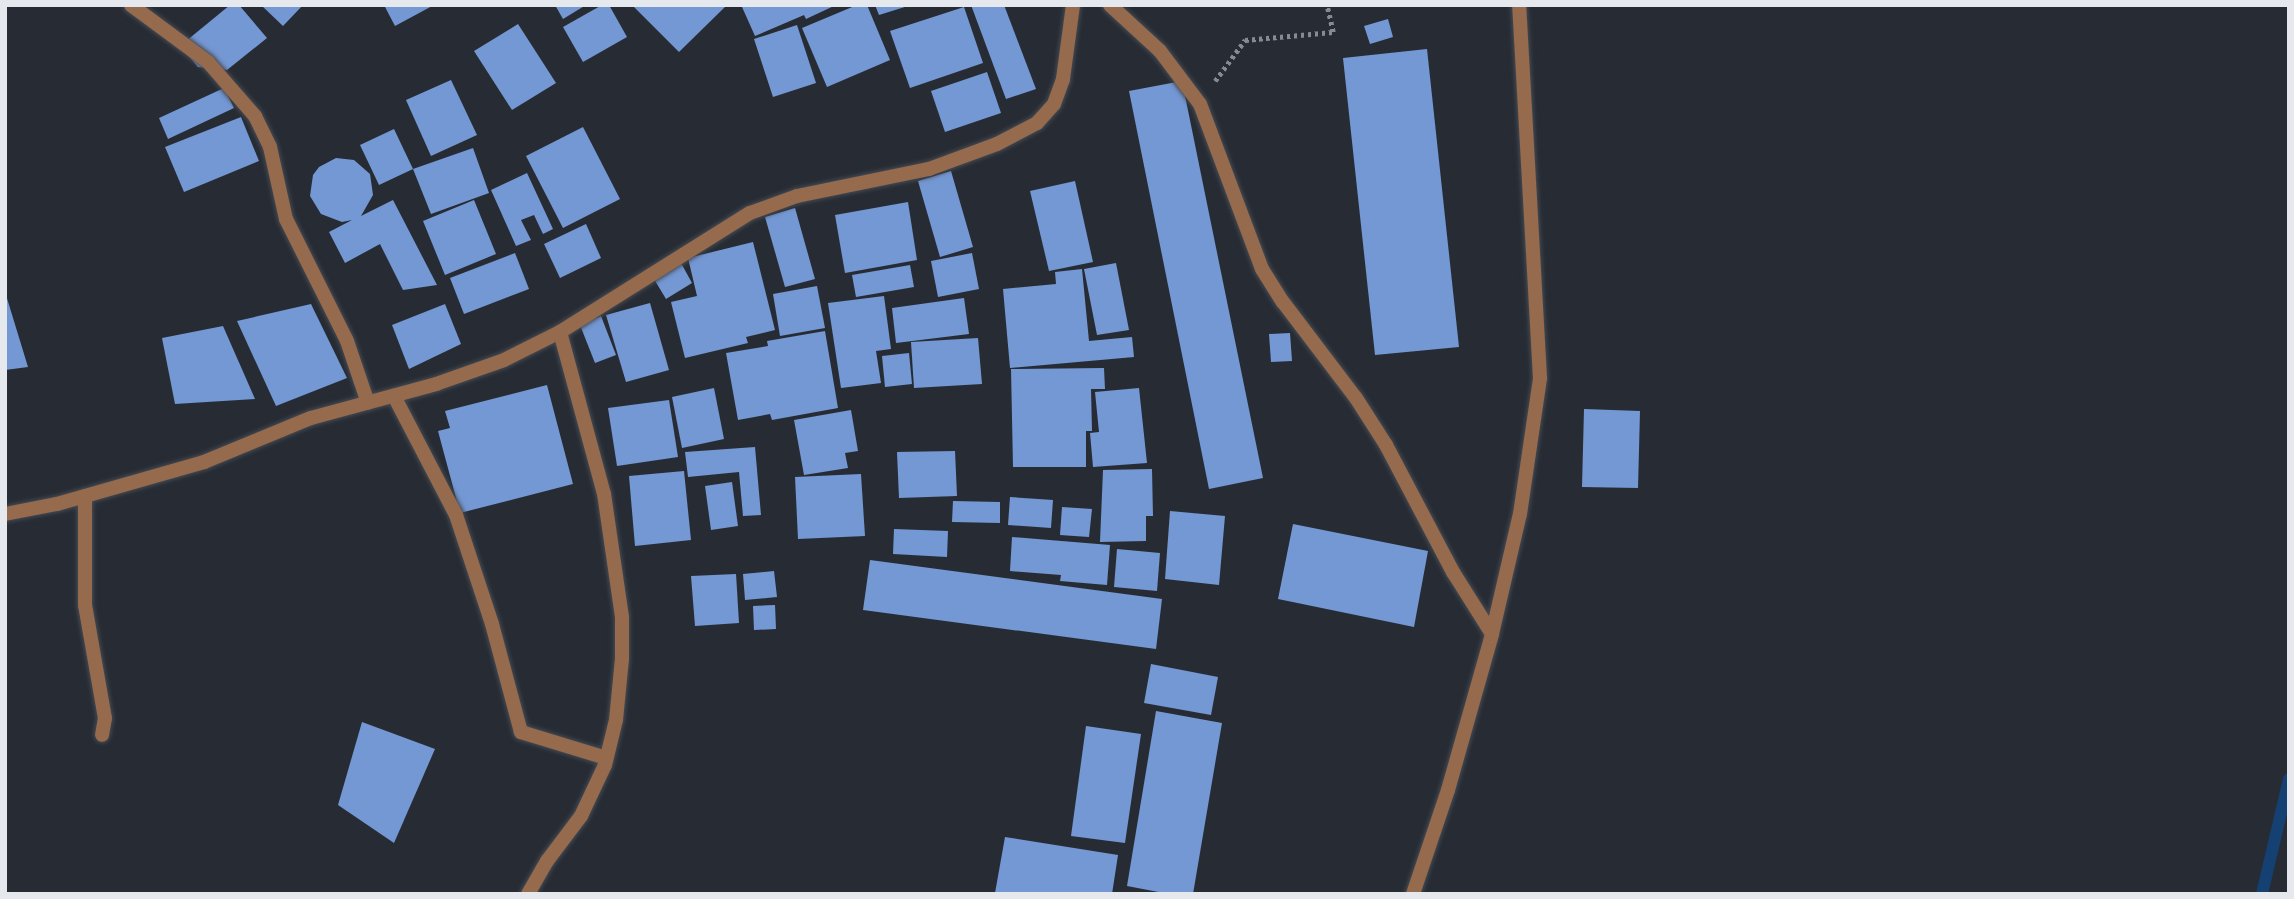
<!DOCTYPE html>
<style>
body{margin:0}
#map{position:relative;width:2294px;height:899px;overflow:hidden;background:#272c34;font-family:"Libre Baskerville",serif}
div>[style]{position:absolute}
.stream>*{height:12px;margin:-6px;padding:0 6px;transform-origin:6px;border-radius:6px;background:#144072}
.building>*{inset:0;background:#7498d4}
.path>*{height:4.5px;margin-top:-2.25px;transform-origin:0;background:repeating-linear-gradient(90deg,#878b91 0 3.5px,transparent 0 7px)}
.roads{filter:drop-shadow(0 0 2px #454a52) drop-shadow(0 0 2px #454a52)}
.lane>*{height:14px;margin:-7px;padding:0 7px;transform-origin:7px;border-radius:7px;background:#966a4d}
.street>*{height:14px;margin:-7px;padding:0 7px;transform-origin:7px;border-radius:7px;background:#966a4d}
span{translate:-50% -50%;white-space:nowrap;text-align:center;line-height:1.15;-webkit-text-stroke:7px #1e222a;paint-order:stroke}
.frame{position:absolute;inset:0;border:7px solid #e5e8ed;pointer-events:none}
</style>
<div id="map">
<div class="stream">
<div style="left:2262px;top:894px;width:118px;rotate:-76.8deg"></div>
</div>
<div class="building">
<div style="clip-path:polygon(230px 5px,239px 5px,267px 38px,227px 70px,198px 67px,180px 46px)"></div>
<div style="clip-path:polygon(261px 5px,303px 5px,283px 26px)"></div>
<div style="clip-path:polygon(384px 5px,434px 5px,395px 26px)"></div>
<div style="clip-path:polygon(555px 5px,586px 5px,563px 19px)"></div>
<div style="clip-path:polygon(602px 5px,609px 5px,627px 37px,583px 62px,563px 27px)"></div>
<div style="clip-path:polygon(632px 5px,727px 5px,679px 52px)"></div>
<div style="clip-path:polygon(746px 5px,836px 5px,806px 19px,804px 15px,755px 36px,742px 7px)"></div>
<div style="clip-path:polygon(857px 5px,867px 5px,890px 60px,827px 87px,802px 28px)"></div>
<div style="clip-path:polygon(875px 5px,908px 5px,908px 6px,879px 15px)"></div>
<div style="clip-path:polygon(971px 5px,1004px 5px,1036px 89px,1006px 99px)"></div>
<div style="clip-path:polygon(964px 7px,983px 63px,910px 88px,890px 31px)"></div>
<div style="clip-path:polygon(1388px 19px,1393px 37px,1370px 44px,1364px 26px)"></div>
<div style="clip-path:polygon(518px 24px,556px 83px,512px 110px,474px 51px)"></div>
<div style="clip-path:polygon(797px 25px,816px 83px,773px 97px,754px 39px)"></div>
<div style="clip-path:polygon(1427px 49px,1459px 347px,1375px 355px,1343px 58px)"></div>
<div style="clip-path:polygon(987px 72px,1001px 113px,945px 132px,931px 91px)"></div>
<div style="clip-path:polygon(451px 80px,477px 135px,431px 156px,406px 100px)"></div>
<div style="clip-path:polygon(1182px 81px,1263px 478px,1209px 489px,1129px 91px)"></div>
<div style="clip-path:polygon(224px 88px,234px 108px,168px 139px,159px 118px)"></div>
<div style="clip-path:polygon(241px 117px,259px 161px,184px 192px,165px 147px)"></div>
<div style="clip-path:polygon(583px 127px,620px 199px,563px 228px,526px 156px)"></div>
<div style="clip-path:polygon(394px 129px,413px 169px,473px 148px,489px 193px,431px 214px,413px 169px,379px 185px,360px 145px)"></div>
<div style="clip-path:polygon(336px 158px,354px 160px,370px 174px,373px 195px,361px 216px,393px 200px,437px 285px,403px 290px,380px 244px,345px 263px,329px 232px,352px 220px,342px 222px,321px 214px,310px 196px,313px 175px,319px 167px)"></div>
<div style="clip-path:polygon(951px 171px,973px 247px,940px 257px,918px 181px)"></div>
<div style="clip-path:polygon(527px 173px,553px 229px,543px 234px,534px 215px,521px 220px,531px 240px,516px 246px,491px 190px)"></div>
<div style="clip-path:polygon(1075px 181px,1093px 262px,1049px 271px,1030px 191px)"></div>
<div style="clip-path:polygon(474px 200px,496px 254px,445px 275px,423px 221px)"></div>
<div style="clip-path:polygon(908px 202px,917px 260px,845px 273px,835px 215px)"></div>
<div style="clip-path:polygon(795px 208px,815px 279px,785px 287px,765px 217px)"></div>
<div style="clip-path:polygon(586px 224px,601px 258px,560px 278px,544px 244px)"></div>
<div style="clip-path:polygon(753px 242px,775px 330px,746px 337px,748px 343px,685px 358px,671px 302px,697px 296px,688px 258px)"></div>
<div style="clip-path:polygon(515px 253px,529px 289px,464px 314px,450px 278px)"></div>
<div style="clip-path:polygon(972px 253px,979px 289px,938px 297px,931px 261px)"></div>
<div style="clip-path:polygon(681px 263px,692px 283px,666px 299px,654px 279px)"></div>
<div style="clip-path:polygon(1116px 263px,1129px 330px,1097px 335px,1084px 269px)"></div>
<div style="clip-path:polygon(910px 265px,914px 287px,856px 297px,852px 275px)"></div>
<div style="clip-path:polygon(1082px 269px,1089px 341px,1132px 337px,1134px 357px,1010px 368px,1003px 289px,1056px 284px,1055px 272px)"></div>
<div style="clip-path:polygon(817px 286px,825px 328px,780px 336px,773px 294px)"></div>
<div style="clip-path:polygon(5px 295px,6px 295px,28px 367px,5px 370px)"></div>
<div style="clip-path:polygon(884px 296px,891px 349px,876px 351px,881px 383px,841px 388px,828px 303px)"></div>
<div style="clip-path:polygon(964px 298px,969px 334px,896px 343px,892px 308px)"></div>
<div style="clip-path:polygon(650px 303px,669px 370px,626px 382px,606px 315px)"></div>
<div style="clip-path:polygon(311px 304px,347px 378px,276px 406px,237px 321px)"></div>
<div style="clip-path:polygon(445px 304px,461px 344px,409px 369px,392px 325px)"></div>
<div style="clip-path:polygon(601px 316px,616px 355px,595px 363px,580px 325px)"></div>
<div style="clip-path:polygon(223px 326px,255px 399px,175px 404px,162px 338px)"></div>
<div style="clip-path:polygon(825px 331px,838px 408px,772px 420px,770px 414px,738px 420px,726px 353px,768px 346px,767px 341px)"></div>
<div style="clip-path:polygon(1290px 333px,1292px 361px,1271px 362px,1269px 334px)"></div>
<div style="clip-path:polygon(978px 338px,982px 384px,914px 388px,911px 342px)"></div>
<div style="clip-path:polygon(909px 353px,912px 384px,885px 387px,882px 356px)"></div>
<div style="clip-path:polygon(1104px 368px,1105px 389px,1091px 389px,1092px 431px,1086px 431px,1086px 467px,1013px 467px,1011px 369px)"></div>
<div style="clip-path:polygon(547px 385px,573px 484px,460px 513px,438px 431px,450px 428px,445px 411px)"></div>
<div style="clip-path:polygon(714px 388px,724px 439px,682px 448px,672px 397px)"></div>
<div style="clip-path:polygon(1139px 388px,1147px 463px,1093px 467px,1090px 433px,1099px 432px,1095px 392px)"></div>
<div style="clip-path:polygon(669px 400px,678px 457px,617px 466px,608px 408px)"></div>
<div style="clip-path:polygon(1584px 409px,1640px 411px,1638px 488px,1582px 487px)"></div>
<div style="clip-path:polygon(851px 410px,858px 451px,845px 453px,848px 468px,804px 475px,794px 420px)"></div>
<div style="clip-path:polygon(755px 447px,761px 515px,743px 516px,739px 472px,688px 477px,685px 452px)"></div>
<div style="clip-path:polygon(955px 451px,957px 496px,899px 498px,897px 452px)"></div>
<div style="clip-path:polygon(1152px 469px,1153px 516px,1146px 516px,1146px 541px,1100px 542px,1103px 470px)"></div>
<div style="clip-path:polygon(684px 471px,691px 540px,635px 546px,629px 476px)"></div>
<div style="clip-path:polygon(861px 474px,865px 536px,798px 539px,795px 477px)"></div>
<div style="clip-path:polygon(732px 482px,738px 526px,711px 530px,705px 486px)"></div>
<div style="clip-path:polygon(1010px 497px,1053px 500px,1051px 528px,1008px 525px)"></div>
<div style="clip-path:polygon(953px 501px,1000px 502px,1000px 523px,952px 522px)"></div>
<div style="clip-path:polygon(1062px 507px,1092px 509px,1089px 537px,1060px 535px)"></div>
<div style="clip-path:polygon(1170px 511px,1225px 516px,1219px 585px,1165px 579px)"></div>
<div style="clip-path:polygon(1293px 524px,1428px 551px,1414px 627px,1278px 599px)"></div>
<div style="clip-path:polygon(894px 529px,948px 531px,947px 557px,893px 554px)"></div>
<div style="clip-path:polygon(1012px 537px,1110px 545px,1107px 585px,1060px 581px,1061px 575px,1010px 571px)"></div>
<div style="clip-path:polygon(1117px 549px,1160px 553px,1157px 591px,1114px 587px)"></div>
<div style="clip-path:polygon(870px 560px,1162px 599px,1156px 649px,863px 610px)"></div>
<div style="clip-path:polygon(774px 571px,777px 597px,745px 600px,743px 574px)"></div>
<div style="clip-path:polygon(736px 574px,739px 623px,695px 626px,691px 576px)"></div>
<div style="clip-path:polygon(775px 605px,776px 629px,754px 630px,753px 606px)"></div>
<div style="clip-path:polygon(1151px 664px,1218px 677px,1211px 715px,1144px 703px)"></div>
<div style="clip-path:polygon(1156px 711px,1222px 723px,1193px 894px,1169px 894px,1127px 886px)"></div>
<div style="clip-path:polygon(362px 722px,435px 749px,394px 843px,338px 805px)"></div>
<div style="clip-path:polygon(1086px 726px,1141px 734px,1125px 843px,1071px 836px)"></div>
<div style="clip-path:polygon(1005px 837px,1118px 855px,1112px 894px,995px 893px)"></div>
</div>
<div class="path">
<div style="left:1215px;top:81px;width:51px;rotate:-53.8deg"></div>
<div style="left:1245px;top:40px;width:88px;rotate:-5.2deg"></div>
<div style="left:1333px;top:32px;width:28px;rotate:-103deg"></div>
</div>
<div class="roads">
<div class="lane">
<div style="left:131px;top:5px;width:96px;rotate:36.5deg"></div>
<div style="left:208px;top:62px;width:72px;rotate:49deg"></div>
<div style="left:255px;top:116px;width:34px;rotate:64deg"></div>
<div style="left:270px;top:147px;width:74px;rotate:77.5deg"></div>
<div style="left:286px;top:219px;width:136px;rotate:63.4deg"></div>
<div style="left:347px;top:341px;width:65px;rotate:71.3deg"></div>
<div style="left:394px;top:396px;width:134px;rotate:62.5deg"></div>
<div style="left:456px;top:515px;width:115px;rotate:71.7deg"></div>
<div style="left:492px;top:624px;width:112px;rotate:75deg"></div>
<div style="left:521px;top:732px;width:89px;rotate:17deg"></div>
<div style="left:85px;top:496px;width:109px;rotate:90deg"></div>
<div style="left:85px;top:605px;width:115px;rotate:80deg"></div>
<div style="left:105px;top:718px;width:17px;rotate:100deg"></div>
</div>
<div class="street">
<div style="left:1110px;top:5px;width:68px;rotate:42.6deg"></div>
<div style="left:1160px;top:51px;width:66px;rotate:53deg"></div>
<div style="left:1200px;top:104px;width:176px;rotate:69.4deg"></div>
<div style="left:1262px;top:269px;width:39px;rotate:58deg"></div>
<div style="left:1283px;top:302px;width:121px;rotate:52.8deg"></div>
<div style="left:1356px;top:398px;width:56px;rotate:57.4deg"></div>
<div style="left:1386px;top:445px;width:144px;rotate:62.2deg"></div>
<div style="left:1453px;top:572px;width:73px;rotate:57.8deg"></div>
<div style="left:5px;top:514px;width:53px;rotate:-10.9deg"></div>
<div style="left:57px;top:504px;width:153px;rotate:-15.9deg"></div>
<div style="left:204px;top:462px;width:116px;rotate:-22.4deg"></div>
<div style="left:311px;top:418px;width:130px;rotate:-15.2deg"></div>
<div style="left:436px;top:384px;width:72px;rotate:-19.4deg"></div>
<div style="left:504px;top:360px;width:63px;rotate:-26.6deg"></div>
<div style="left:560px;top:332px;width:224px;rotate:-32.1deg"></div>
<div style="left:750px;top:213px;width:50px;rotate:-19.9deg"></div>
<div style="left:797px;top:196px;width:135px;rotate:-11.6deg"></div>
<div style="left:929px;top:169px;width:72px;rotate:-20.2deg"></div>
<div style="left:997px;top:144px;width:45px;rotate:-27.7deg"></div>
<div style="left:1037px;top:123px;width:25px;rotate:-48deg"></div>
<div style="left:1054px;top:104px;width:27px;rotate:-70deg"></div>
<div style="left:1063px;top:79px;width:75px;rotate:-82.3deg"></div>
<div style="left:528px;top:894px;width:38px;rotate:-60deg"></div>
<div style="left:547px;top:861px;width:56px;rotate:-52.9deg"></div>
<div style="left:581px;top:816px;width:56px;rotate:-64.8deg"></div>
<div style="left:605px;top:765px;width:46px;rotate:-76.3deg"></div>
<div style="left:616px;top:720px;width:61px;rotate:-84.4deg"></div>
<div style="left:622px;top:659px;width:42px;rotate:-90deg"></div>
<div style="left:622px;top:617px;width:124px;rotate:-98.3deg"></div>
<div style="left:604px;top:494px;width:168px;rotate:-105.2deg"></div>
<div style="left:1413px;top:894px;width:110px;rotate:-71.4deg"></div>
<div style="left:1448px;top:790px;width:162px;rotate:-74.2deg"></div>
<div style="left:1492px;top:634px;width:123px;rotate:-76.9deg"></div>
<div style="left:1520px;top:514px;width:137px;rotate:-81.6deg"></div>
<div style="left:1540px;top:378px;width:374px;rotate:-93.2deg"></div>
</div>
</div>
<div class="frame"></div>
</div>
